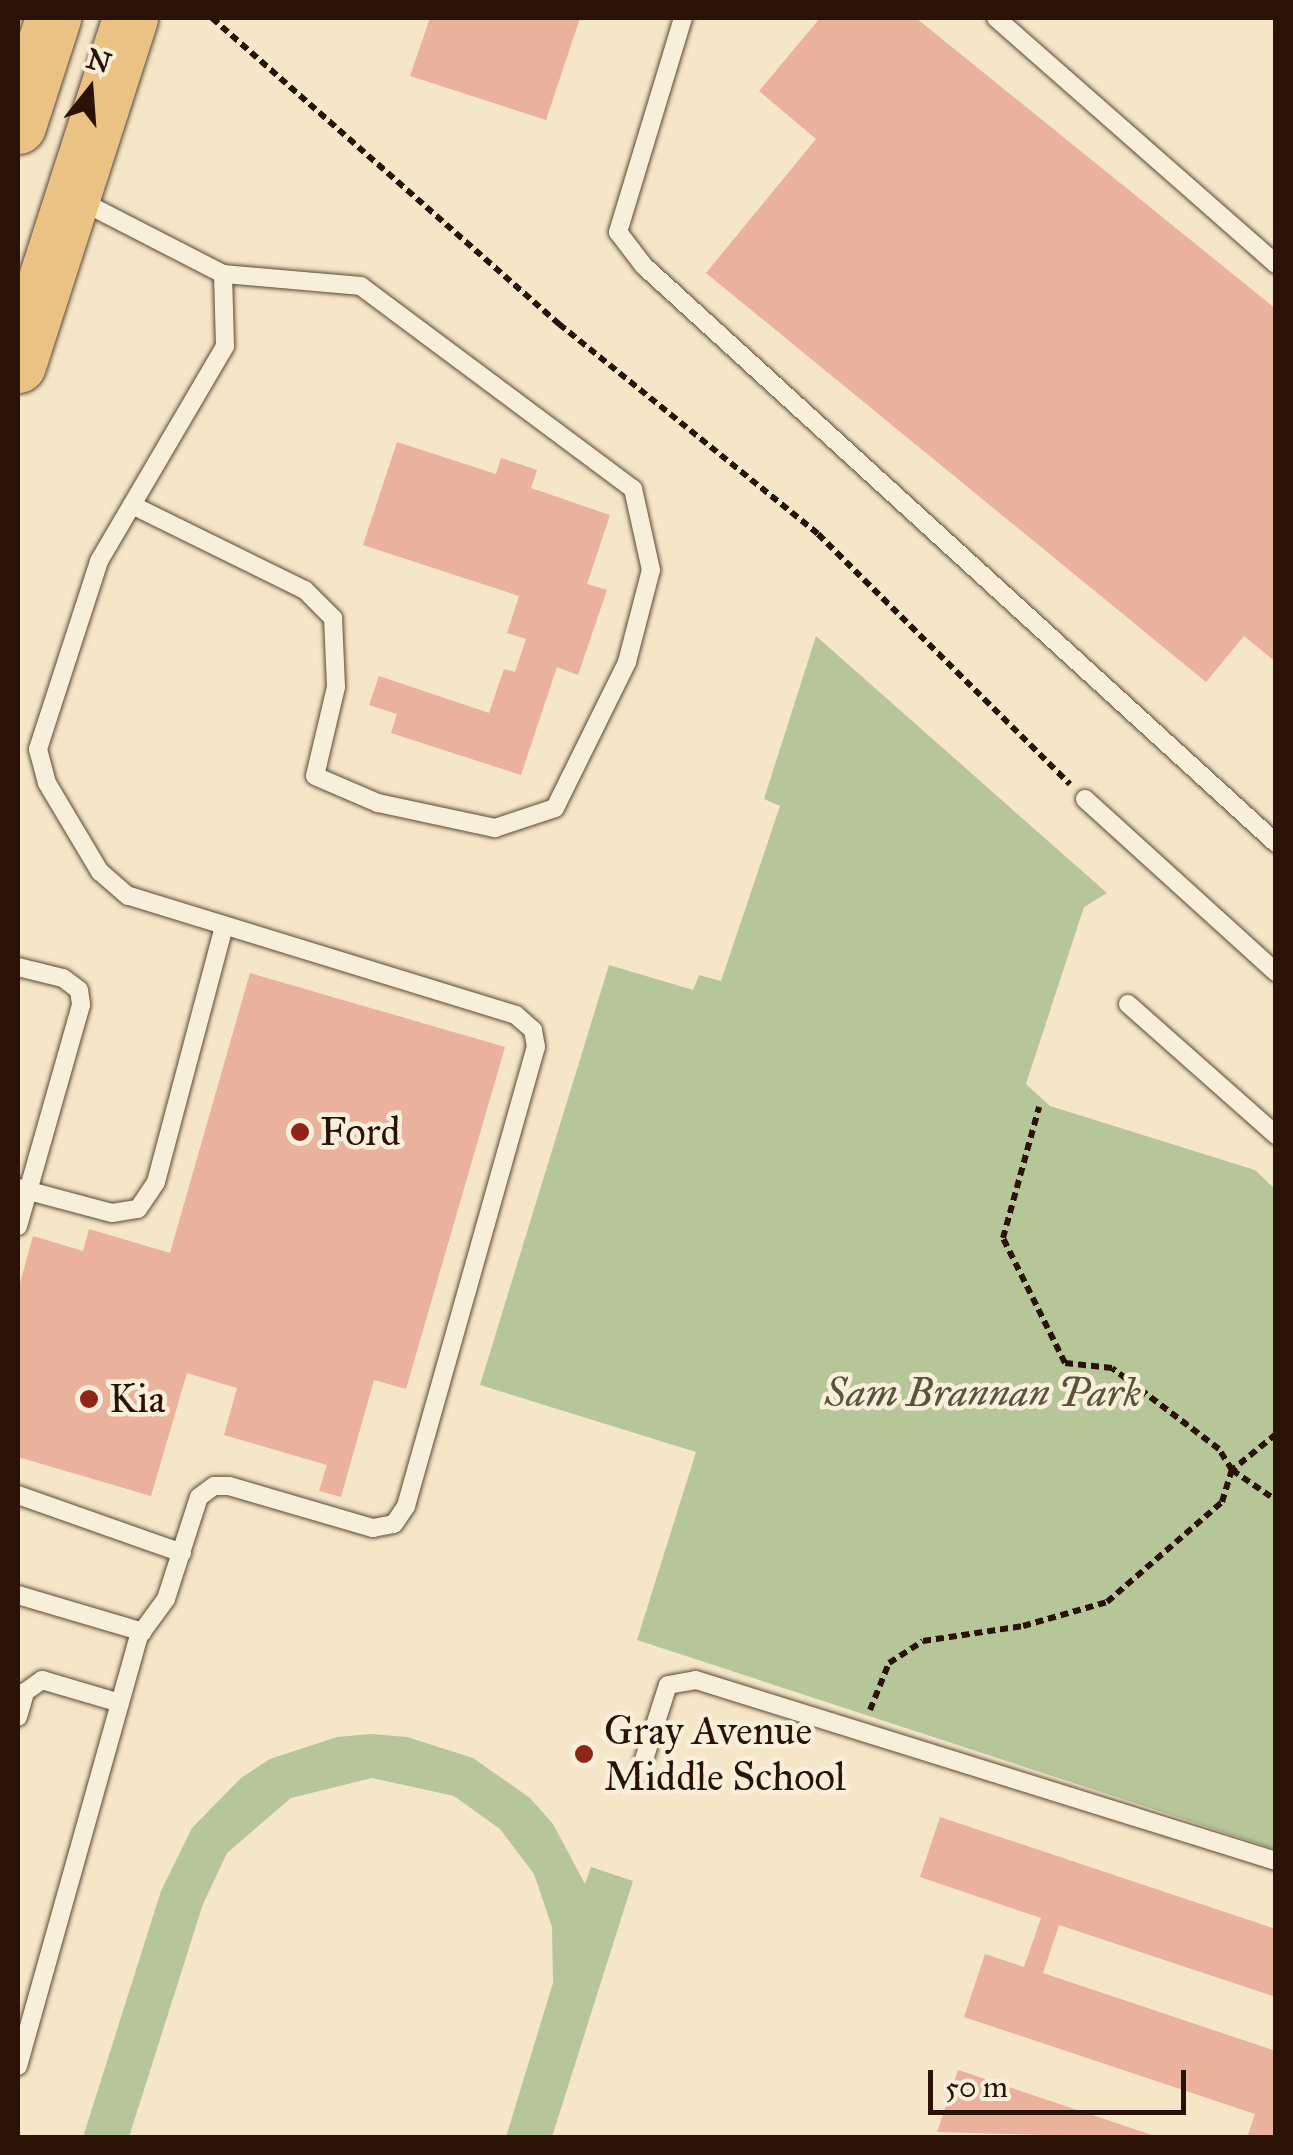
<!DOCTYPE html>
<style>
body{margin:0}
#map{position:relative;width:1293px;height:2155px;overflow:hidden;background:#f4e6c7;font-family:"IM FELL Great Primer",serif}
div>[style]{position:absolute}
.green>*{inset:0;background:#b7c699}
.building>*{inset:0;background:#eab19c}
.path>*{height:6px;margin-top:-3px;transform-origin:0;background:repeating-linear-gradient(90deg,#2a1306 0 8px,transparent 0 13px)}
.roads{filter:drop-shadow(0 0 2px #5c4836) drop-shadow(0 0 2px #5c4836)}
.lane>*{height:18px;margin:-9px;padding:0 9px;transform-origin:9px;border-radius:9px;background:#f8efdb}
.highway>*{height:55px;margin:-27.5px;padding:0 27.5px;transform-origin:27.5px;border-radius:27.5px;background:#eac384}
.dots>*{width:28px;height:28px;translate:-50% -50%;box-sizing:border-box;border:5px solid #f8efdb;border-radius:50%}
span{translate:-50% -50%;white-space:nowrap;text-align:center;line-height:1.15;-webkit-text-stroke:9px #f8efdb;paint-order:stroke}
.poi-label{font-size:40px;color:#2a1306}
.left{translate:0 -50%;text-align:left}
.park-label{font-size:40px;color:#5b5239;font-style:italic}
.frame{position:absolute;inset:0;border:20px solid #2a1306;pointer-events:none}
.north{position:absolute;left:40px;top:40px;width:100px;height:100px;-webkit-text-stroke:8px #f8efdb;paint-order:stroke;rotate:17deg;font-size:28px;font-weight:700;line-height:40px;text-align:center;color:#2a1306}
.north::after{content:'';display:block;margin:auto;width:35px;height:45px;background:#2a1306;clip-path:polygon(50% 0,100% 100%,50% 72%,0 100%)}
.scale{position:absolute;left:928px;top:2070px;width:258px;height:45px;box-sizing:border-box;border:5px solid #2a1306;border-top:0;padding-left:12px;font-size:30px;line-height:35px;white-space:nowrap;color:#2a1306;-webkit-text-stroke:8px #f8efdb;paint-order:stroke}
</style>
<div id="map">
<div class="green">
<div style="clip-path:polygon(816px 636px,1107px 893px,1084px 907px,1026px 1084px,1050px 1106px,1255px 1170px,1275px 1189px,1275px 1849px,637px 1640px,696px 1452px,480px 1385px,609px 965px,693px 990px,699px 975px,721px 981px,780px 806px,764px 799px)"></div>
<div style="clip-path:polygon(371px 1734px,407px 1737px,473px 1758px,530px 1798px,553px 1824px,585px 1884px,591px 1867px,633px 1881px,552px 2137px,506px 2137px,553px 1983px,552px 1927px,534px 1874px,500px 1829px,454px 1796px,372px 1778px,291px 1798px,227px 1853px,203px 1904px,129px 2137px,83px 2137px,161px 1891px,192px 1828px,241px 1778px,270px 1759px,337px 1737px)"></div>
</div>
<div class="building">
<div style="clip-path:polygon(430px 18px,580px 18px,546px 120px,410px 76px)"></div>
<div style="clip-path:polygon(820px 18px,916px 18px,1276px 309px,1276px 662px,1244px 636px,1206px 682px,706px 273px,816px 139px,759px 91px)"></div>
<div style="clip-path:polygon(397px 442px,496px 474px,501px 458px,537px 470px,531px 488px,610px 515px,587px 584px,607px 590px,578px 675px,557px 667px,521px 775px,391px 733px,397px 714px,369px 705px,379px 676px,489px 713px,504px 669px,515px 672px,526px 639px,507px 633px,519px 596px,363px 545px)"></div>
<div style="clip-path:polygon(250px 973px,505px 1047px,406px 1389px,374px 1380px,341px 1497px,319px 1491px,327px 1465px,224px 1435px,237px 1388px,187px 1373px,151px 1496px,18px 1457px,18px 1290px,33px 1236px,83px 1251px,89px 1229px,170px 1253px)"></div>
<div style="clip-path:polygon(940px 1817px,1276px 1929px,1276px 1997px,1059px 1925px,1043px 1973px,1276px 2051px,1274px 2138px,1247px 2138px,1255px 2114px,964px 2017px,985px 1954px,1024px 1967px,1041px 1918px,920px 1877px)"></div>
<div style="clip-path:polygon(958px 2070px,1158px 2137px,1158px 2138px,937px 2132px)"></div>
</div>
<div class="path">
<div style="left:212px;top:18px;width:463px;rotate:41.4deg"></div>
<div style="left:559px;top:324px;width:333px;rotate:39deg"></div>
<div style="left:818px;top:534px;width:355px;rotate:44.8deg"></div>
<div style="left:1276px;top:1434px;width:57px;rotate:140.7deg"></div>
<div style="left:1232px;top:1470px;width:53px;rotate:34.3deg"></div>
<div style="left:870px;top:1710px;width:51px;rotate:-68deg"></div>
<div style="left:889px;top:1663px;width:40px;rotate:-32.9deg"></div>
<div style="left:923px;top:1641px;width:101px;rotate:-8.5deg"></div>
<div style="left:1023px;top:1626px;width:87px;rotate:-15.9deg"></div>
<div style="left:1107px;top:1602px;width:152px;rotate:-41deg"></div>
<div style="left:1222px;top:1502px;width:34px;rotate:-73deg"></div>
<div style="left:1232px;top:1470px;width:25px;rotate:-122deg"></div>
<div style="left:1219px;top:1449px;width:134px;rotate:-142.9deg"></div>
<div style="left:1112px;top:1368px;width:47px;rotate:-173.9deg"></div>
<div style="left:1065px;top:1363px;width:140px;rotate:-116.4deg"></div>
<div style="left:1003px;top:1238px;width:136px;rotate:-74.6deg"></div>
</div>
<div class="roads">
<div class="lane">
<div style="left:683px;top:18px;width:224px;rotate:106.9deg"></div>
<div style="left:618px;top:232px;width:43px;rotate:52.6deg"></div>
<div style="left:644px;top:266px;width:856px;rotate:42.4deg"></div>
<div style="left:996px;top:18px;width:373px;rotate:41.3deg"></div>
<div style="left:132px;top:505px;width:193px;rotate:26.2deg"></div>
<div style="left:305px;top:590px;width:40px;rotate:45deg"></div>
<div style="left:333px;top:618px;width:69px;rotate:87.5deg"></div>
<div style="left:336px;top:687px;width:91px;rotate:103.3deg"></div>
<div style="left:315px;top:776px;width:69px;rotate:23.2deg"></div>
<div style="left:378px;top:803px;width:120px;rotate:12.1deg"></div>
<div style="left:495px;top:828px;width:63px;rotate:-18.4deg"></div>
<div style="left:555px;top:808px;width:163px;rotate:-63.7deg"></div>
<div style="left:627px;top:662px;width:95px;rotate:-75.4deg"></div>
<div style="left:651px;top:570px;width:83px;rotate:-102.5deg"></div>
<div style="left:633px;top:489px;width:339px;rotate:-143.3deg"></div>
<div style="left:361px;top:286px;width:139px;rotate:-175deg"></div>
<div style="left:1085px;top:799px;width:258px;rotate:42.2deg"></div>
<div style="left:18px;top:967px;width:46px;rotate:13.7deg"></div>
<div style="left:63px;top:978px;width:20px;rotate:37deg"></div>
<div style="left:79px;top:990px;width:15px;rotate:82deg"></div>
<div style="left:81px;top:1005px;width:230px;rotate:105.9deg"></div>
<div style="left:1128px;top:1004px;width:198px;rotate:41.5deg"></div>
<div style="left:18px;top:1188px;width:97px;rotate:14.9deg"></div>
<div style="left:112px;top:1213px;width:26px;rotate:-9deg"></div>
<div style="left:138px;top:1209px;width:32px;rotate:-56deg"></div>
<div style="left:156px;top:1182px;width:264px;rotate:-75.1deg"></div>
<div style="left:18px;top:1495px;width:174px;rotate:19.5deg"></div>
<div style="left:18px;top:1595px;width:130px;rotate:16.5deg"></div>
<div style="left:18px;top:1717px;width:26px;rotate:-74deg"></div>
<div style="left:25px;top:1692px;width:21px;rotate:-35deg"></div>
<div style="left:42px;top:1680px;width:81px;rotate:16.4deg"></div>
<div style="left:640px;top:1772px;width:91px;rotate:-72.2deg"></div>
<div style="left:668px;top:1685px;width:28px;rotate:-10deg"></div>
<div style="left:696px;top:1680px;width:608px;rotate:17.33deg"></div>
<div style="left:18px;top:2066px;width:447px;rotate:-74.3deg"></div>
<div style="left:139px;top:1636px;width:46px;rotate:-53.9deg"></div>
<div style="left:166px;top:1599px;width:107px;rotate:-72.1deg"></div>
<div style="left:199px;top:1497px;width:19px;rotate:-36deg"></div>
<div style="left:214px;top:1486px;width:15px"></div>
<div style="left:229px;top:1486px;width:150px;rotate:16.3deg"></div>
<div style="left:373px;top:1528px;width:21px;rotate:-11deg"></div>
<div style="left:394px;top:1524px;width:22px;rotate:-56deg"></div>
<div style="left:406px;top:1506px;width:477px;rotate:-74.2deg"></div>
<div style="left:536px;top:1047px;width:17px;rotate:-100deg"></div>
<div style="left:533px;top:1030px;width:23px;rotate:-139deg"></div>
<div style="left:516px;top:1015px;width:406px;rotate:-162.9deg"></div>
<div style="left:128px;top:896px;width:37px;rotate:-139deg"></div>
<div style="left:100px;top:872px;width:104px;rotate:-120.8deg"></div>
<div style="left:47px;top:783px;width:35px;rotate:-105deg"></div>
<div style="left:38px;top:749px;width:198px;rotate:-72deg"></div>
<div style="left:99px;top:561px;width:249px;rotate:-59.6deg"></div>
<div style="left:225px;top:346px;width:72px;rotate:-91.6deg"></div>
<div style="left:223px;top:274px;width:164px;rotate:-152.8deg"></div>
</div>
<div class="highway">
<div style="left:18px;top:126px;width:114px;rotate:-72deg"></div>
<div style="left:18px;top:365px;width:365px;rotate:-72.1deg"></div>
</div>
</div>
<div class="dots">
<div style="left:300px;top:1132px;background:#8f2418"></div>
<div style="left:89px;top:1399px;background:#8f2418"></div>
<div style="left:584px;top:1754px;background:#8f2418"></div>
</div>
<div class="poi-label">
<span class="left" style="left:320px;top:1132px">Ford</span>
<span class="left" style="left:109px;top:1399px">Kia</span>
<span class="left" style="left:604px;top:1754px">Gray Avenue<br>Middle School</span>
</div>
<div class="park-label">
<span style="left:983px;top:1393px">Sam Brannan Park</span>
</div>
<div class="frame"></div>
<div class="north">N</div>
<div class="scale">50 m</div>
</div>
